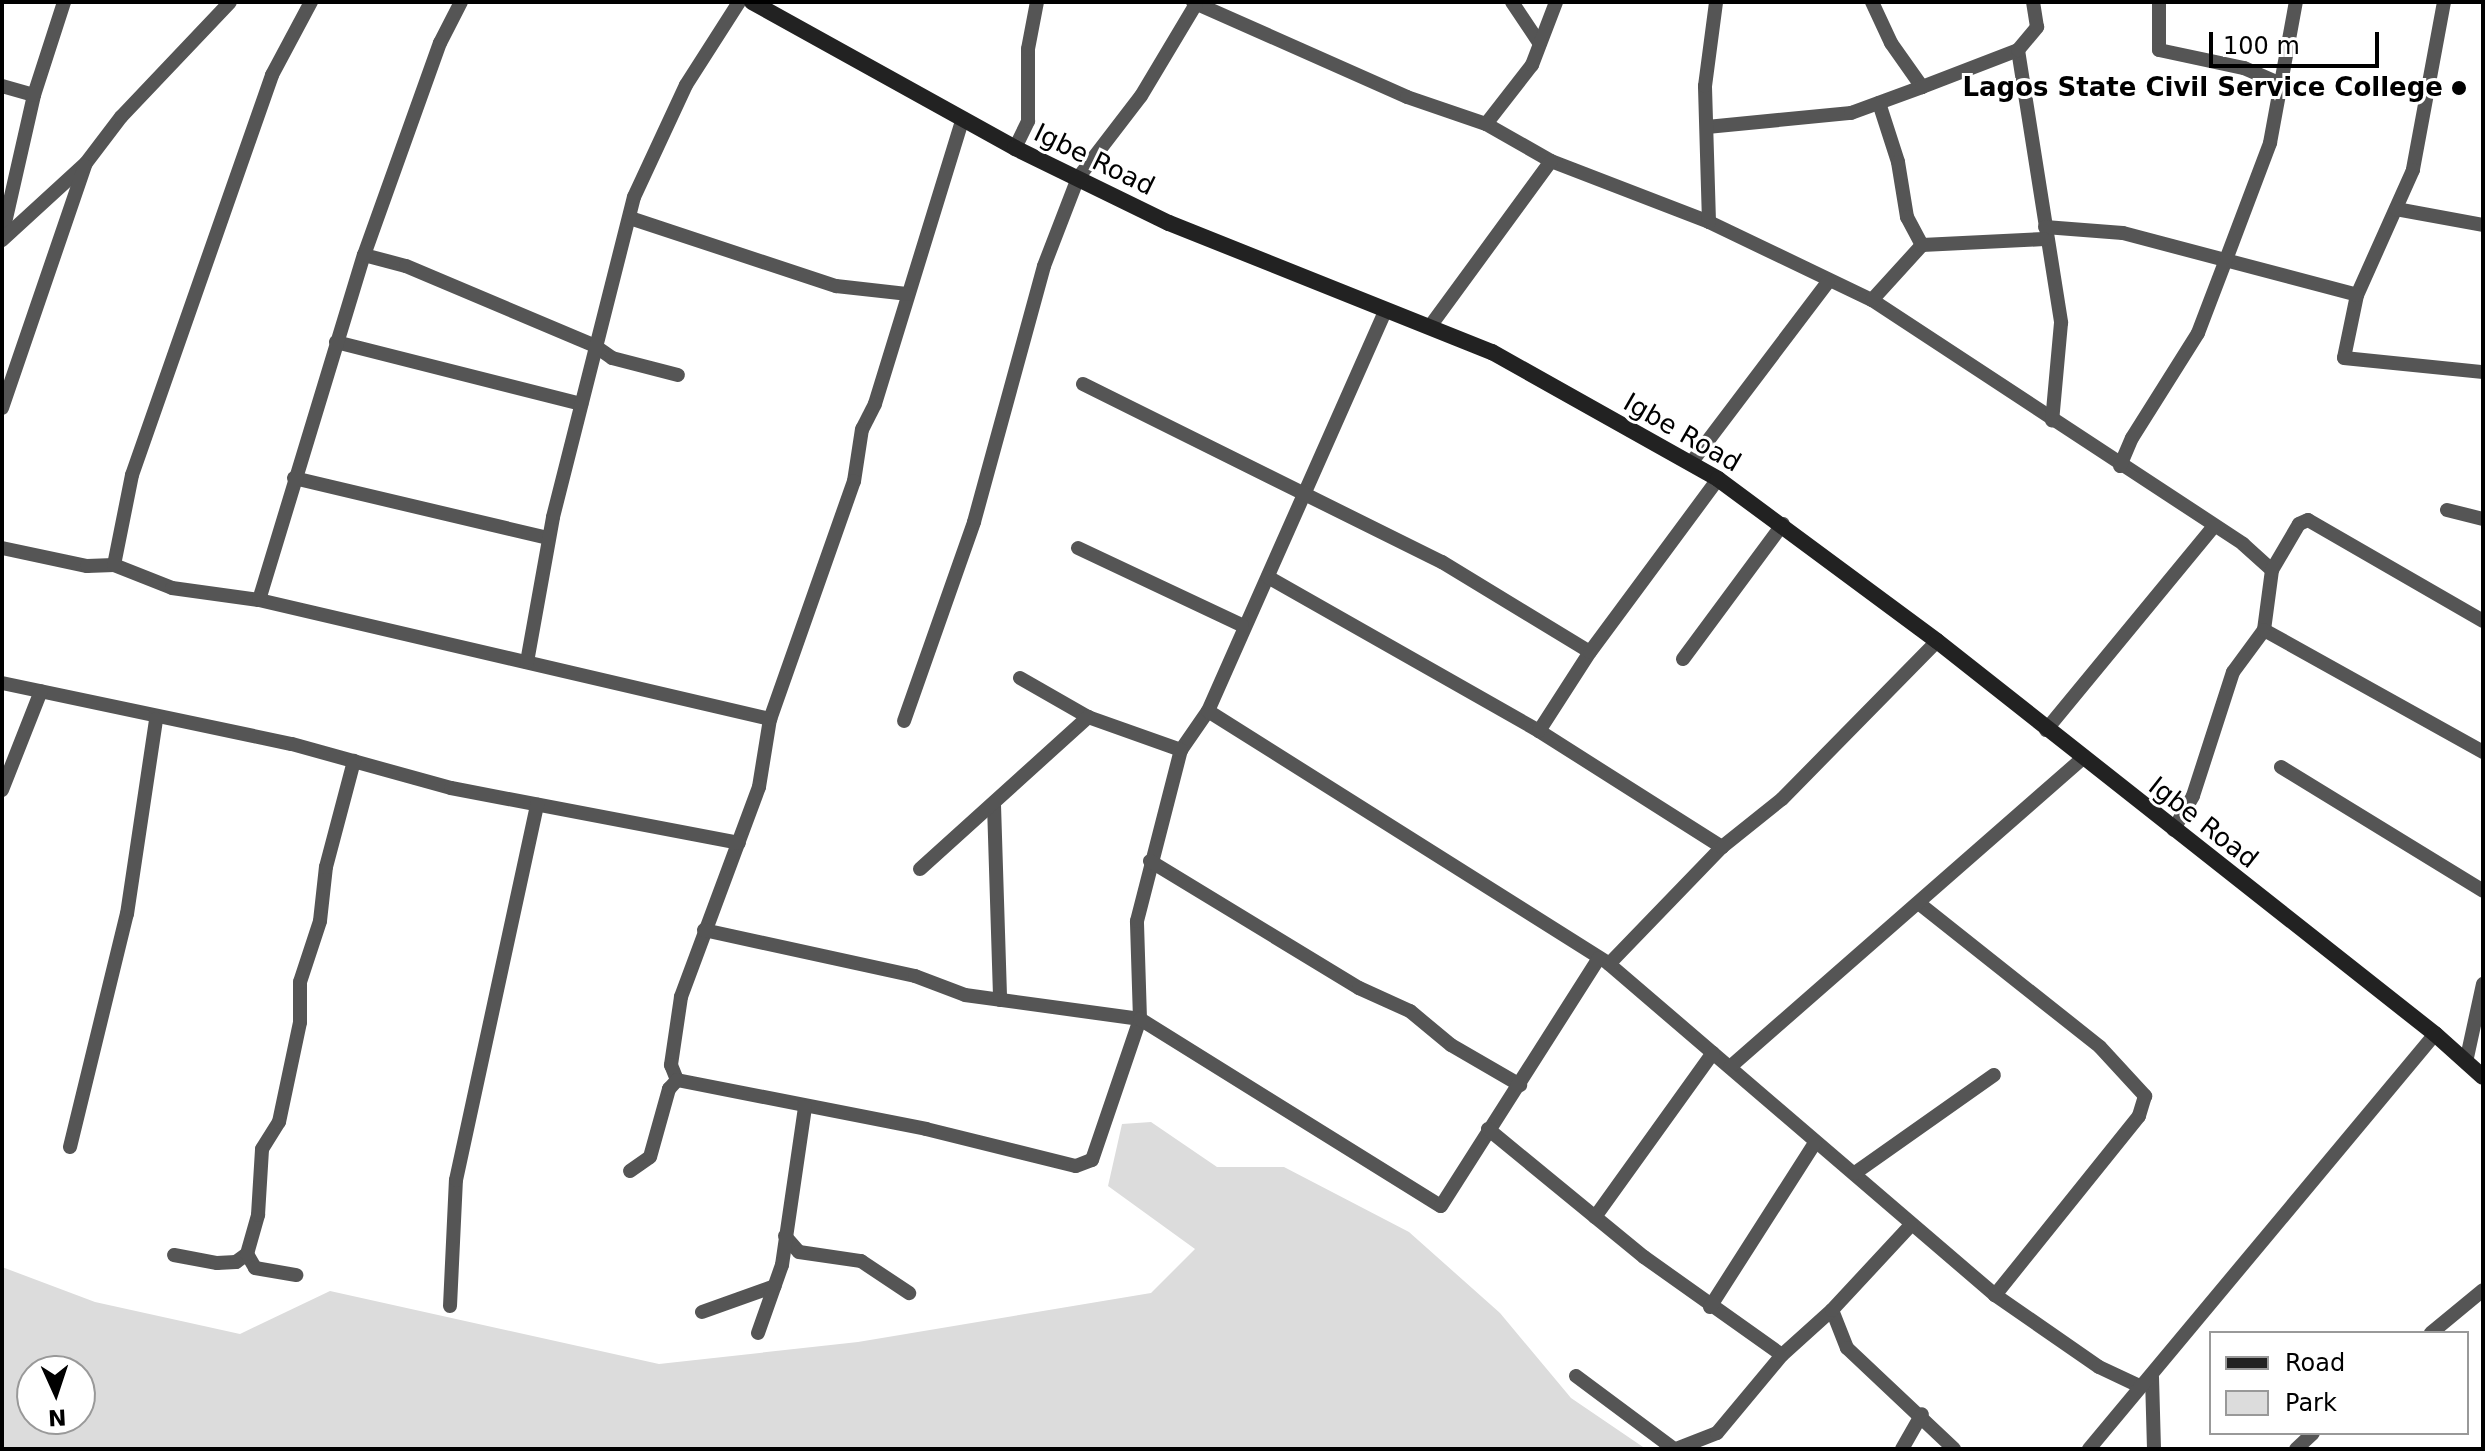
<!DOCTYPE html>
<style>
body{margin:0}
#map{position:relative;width:2485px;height:1451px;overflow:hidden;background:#fff;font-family:"DejaVu Sans",sans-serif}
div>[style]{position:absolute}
.green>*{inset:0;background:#dcdcdc}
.street>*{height:14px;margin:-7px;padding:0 7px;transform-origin:7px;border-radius:7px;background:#555}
.secondary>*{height:16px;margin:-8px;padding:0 8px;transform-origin:8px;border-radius:8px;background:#222}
.dots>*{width:22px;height:22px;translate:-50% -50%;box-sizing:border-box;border:4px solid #fff;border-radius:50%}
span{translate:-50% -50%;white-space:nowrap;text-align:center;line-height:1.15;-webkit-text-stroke:6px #fff;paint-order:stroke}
.poi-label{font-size:26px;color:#000;font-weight:700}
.right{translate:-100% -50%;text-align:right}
.street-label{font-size:26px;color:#000}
.frame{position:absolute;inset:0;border:4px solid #000;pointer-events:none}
.legend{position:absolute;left:2209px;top:1331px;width:260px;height:104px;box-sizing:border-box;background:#fff;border:2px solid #999;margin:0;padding:10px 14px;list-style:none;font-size:24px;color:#000}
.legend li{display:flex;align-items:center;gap:16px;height:40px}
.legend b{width:40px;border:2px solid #999}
.north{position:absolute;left:16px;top:1355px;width:80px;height:80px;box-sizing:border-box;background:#fff;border:2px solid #999;border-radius:50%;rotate:177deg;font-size:22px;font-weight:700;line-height:32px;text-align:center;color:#000}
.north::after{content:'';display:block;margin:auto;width:28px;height:36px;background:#000;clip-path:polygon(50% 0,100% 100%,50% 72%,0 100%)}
.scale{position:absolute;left:2209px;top:32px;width:170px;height:36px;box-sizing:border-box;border:4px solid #000;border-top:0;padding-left:10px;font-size:24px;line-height:28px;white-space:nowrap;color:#000;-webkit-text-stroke:6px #fff;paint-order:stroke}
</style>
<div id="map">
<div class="green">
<div style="clip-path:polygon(evenodd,1151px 1122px,1217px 1167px,1284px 1167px,1409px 1232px,1500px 1313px,1571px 1398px,1646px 1449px,2px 1449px,2px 1267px,95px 1302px,240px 1334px,330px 1291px,659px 1364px,858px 1342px,1151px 1293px,1195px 1249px,1108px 1186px,1122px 1124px,1151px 1122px,32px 1371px,80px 1371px,80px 1419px,32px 1419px,32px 1371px)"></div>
</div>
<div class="street">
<div style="left:1193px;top:2px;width:234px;rotate:23.9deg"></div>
<div style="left:1407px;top:97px;width:83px;rotate:18.9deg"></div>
<div style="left:1486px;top:124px;width:75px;rotate:29.6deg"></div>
<div style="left:1551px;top:161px;width:169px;rotate:21.1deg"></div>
<div style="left:1709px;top:222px;width:181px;rotate:25.6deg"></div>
<div style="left:1872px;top:300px;width:444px;rotate:33.3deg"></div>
<div style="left:2243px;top:544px;width:39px;rotate:42deg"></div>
<div style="left:2272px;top:570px;width:61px;rotate:97.6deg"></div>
<div style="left:2264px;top:630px;width:52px;rotate:126.4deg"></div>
<div style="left:2233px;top:672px;width:130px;rotate:107.9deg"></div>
<div style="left:2193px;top:796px;width:39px;rotate:120deg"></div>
<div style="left:1512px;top:2px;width:50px;rotate:56.3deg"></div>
<div style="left:1872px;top:2px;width:45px;rotate:65.1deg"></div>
<div style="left:1891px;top:43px;width:54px;rotate:54.8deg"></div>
<div style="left:2159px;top:2px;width:48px;rotate:90deg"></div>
<div style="left:2159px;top:50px;width:87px;rotate:12deg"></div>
<div style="left:2244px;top:68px;width:40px;rotate:23.4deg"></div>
<div style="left:2444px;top:2px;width:171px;rotate:100.5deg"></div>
<div style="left:2413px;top:170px;width:137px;rotate:114.1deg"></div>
<div style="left:2357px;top:295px;width:64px;rotate:101.7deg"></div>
<div style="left:2344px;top:358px;width:140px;rotate:5.8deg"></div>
<div style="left:2018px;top:50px;width:276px;rotate:81deg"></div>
<div style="left:2061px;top:323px;width:98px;rotate:95.2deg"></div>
<div style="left:2px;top:86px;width:33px;rotate:16deg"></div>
<div style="left:1879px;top:103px;width:62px;rotate:72.1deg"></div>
<div style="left:1898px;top:162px;width:56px;rotate:80.7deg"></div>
<div style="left:1907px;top:217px;width:32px;rotate:62deg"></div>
<div style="left:962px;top:121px;width:296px;rotate:107.1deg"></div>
<div style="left:875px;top:404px;width:28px;rotate:117deg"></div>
<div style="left:862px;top:429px;width:53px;rotate:98.7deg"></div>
<div style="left:854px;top:481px;width:252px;rotate:109.4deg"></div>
<div style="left:770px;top:719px;width:69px;rotate:99.2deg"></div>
<div style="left:759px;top:787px;width:224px;rotate:110.4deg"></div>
<div style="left:681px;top:997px;width:69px;rotate:98.4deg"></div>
<div style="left:671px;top:1065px;width:16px;rotate:68deg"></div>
<div style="left:677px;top:1080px;width:254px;rotate:11.1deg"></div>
<div style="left:926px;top:1129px;width:154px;rotate:13.9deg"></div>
<div style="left:1076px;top:1166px;width:17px;rotate:-21deg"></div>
<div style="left:1092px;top:1160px;width:149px;rotate:-71.2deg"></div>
<div style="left:1140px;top:1019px;width:98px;rotate:-91.8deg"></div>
<div style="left:1137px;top:921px;width:177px;rotate:-75.6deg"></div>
<div style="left:1181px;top:750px;width:47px;rotate:-55.3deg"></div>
<div style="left:1208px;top:711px;width:439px;rotate:-66.1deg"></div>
<div style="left:1486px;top:124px;width:75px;rotate:-52.1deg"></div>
<div style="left:1532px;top:65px;width:67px;rotate:-69.1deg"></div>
<div style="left:1707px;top:127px;width:145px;rotate:-5.6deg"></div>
<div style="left:1851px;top:113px;width:76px;rotate:-20.1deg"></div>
<div style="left:1922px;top:87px;width:103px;rotate:-21.1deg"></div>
<div style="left:2018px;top:50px;width:30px;rotate:-50deg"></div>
<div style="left:2037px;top:27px;width:25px;rotate:-99deg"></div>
<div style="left:1015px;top:148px;width:30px;rotate:-64deg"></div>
<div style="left:1028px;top:121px;width:72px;rotate:-90deg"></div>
<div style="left:1028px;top:49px;width:48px;rotate:-79.2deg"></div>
<div style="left:2396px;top:209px;width:88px;rotate:10.4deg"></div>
<div style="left:630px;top:218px;width:217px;rotate:18.3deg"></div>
<div style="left:836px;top:286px;width:71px;rotate:6.4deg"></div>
<div style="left:1709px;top:222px;width:136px;rotate:-91.7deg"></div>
<div style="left:1705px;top:86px;width:85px;rotate:-82.5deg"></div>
<div style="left:2045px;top:227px;width:78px;rotate:4.4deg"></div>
<div style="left:2123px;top:233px;width:242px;rotate:14.8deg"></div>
<div style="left:2px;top:236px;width:145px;rotate:-77.2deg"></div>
<div style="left:34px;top:95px;width:98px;rotate:-72.1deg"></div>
<div style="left:2px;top:240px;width:114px;rotate:-42.5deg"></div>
<div style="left:86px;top:163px;width:58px;rotate:-52.7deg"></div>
<div style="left:121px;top:117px;width:158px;rotate:-46.5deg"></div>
<div style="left:364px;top:255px;width:43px;rotate:14.7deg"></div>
<div style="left:406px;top:266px;width:205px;rotate:22.9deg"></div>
<div style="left:595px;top:346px;width:21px;rotate:35deg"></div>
<div style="left:612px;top:358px;width:68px;rotate:14.4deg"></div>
<div style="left:1872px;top:300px;width:74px;rotate:-47.7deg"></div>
<div style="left:1922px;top:245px;width:122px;rotate:-2.8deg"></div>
<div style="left:1431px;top:325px;width:203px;rotate:-53.8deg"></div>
<div style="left:336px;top:342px;width:253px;rotate:14.2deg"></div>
<div style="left:1083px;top:384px;width:401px;rotate:26.4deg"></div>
<div style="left:1442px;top:562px;width:173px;rotate:31.3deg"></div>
<div style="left:2px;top:408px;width:256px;rotate:-71.1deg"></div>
<div style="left:1691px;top:463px;width:227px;rotate:-52.9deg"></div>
<div style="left:2120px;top:466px;width:30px;rotate:-67deg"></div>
<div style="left:2132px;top:438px;width:124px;rotate:-57.8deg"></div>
<div style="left:2198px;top:333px;width:81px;rotate:-69.1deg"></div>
<div style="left:2227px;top:257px;width:122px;rotate:-69.3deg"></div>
<div style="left:2270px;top:143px;width:143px;rotate:-79.6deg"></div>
<div style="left:294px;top:478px;width:261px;rotate:13.3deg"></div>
<div style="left:2447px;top:510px;width:37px;rotate:14deg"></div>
<div style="left:2px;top:548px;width:87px;rotate:12deg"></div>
<div style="left:87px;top:566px;width:27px;rotate:-2deg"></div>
<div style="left:114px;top:565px;width:62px;rotate:21.6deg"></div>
<div style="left:172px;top:588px;width:88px;rotate:7.9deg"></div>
<div style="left:259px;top:600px;width:525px;rotate:13.11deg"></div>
<div style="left:1078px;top:548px;width:181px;rotate:25.2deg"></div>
<div style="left:114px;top:565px;width:92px;rotate:-78.7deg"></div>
<div style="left:132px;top:475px;width:424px;rotate:-70.7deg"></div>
<div style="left:272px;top:75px;width:83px;rotate:-61.9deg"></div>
<div style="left:2272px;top:570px;width:53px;rotate:-59.6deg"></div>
<div style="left:2299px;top:524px;width:10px;rotate:-24deg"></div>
<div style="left:2308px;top:520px;width:202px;rotate:30deg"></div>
<div style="left:1268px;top:577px;width:312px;rotate:29.6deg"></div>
<div style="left:1539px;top:731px;width:217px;rotate:32.4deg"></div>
<div style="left:259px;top:600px;width:361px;rotate:-73.1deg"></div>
<div style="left:364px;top:255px;width:225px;rotate:-70.3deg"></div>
<div style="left:440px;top:43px;width:46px;rotate:-62.9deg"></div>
<div style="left:2264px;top:630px;width:251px;rotate:29.1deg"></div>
<div style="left:1683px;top:659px;width:168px;rotate:-53.5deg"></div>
<div style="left:527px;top:662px;width:147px;rotate:-79.8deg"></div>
<div style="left:553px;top:517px;width:330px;rotate:-75.8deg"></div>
<div style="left:634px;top:197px;width:123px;rotate:-65.1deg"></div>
<div style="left:686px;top:85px;width:98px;rotate:-57.4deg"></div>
<div style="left:1020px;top:678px;width:78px;rotate:29.8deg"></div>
<div style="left:1088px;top:717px;width:99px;rotate:19.5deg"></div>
<div style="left:2px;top:683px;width:296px;rotate:11.9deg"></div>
<div style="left:292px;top:744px;width:165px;rotate:15.5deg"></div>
<div style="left:451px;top:788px;width:293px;rotate:10.8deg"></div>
<div style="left:1208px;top:711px;width:474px;rotate:32.2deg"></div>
<div style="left:1609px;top:964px;width:508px;rotate:40.61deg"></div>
<div style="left:1995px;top:1295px;width:126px;rotate:34.7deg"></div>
<div style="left:2099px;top:1367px;width:42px;rotate:25.3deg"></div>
<div style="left:904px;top:721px;width:211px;rotate:-70.6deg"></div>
<div style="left:974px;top:522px;width:265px;rotate:-74.7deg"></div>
<div style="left:1044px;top:266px;width:94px;rotate:-68.9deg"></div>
<div style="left:1078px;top:178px;width:103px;rotate:-52.5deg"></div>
<div style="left:1141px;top:96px;width:107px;rotate:-59.1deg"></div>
<div style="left:2046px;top:730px;width:264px;rotate:-50.5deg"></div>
<div style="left:1539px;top:731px;width:94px;rotate:-57.2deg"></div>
<div style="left:1590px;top:652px;width:215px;rotate:-53.5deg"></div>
<div style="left:2281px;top:767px;width:237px;rotate:31.5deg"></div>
<div style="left:2px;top:790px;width:106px;rotate:-68.5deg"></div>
<div style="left:994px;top:805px;width:195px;rotate:88.2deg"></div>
<div style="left:1150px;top:861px;width:245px;rotate:31.3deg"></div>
<div style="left:1359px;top:988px;width:56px;rotate:24.3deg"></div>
<div style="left:1410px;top:1011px;width:53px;rotate:39.7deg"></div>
<div style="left:1451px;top:1045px;width:80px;rotate:30.1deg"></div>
<div style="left:920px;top:869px;width:227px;rotate:-42.1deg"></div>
<div style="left:1921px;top:905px;width:228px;rotate:38.4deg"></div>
<div style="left:2100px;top:1047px;width:67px;rotate:47.4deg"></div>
<div style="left:2145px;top:1096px;width:21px;rotate:107deg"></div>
<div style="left:2139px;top:1116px;width:230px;rotate:128.8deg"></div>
<div style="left:704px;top:930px;width:216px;rotate:12.3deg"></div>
<div style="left:915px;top:976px;width:53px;rotate:20.8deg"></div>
<div style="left:965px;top:995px;width:177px;rotate:7.8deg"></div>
<div style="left:1140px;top:1019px;width:354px;rotate:31.9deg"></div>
<div style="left:1441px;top:1206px;width:294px;rotate:-57.5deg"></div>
<div style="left:1609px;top:964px;width:163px;rotate:-46deg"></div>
<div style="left:1722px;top:847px;width:77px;rotate:-38.7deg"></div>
<div style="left:1782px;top:799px;width:221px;rotate:-45.5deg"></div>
<div style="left:2466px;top:1062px;width:80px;rotate:-77.7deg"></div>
<div style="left:1730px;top:1067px;width:468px;rotate:-41.2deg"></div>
<div style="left:1488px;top:1129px;width:202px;rotate:39.4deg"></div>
<div style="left:1644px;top:1257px;width:169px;rotate:35.4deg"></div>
<div style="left:70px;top:1147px;width:240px;rotate:-76.3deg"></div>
<div style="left:127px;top:914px;width:197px;rotate:-81.5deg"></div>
<div style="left:630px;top:1171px;width:24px;rotate:-35deg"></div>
<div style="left:650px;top:1157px;width:71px;rotate:-74.4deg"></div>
<div style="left:669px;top:1089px;width:12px;rotate:-48deg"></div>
<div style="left:1855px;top:1173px;width:170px;rotate:-35.2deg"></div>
<div style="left:1595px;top:1217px;width:202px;rotate:-54.3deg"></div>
<div style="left:785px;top:1236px;width:21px;rotate:49deg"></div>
<div style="left:799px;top:1252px;width:63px;rotate:8.3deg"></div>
<div style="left:861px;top:1261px;width:58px;rotate:33.7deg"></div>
<div style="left:247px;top:1254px;width:16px;rotate:60deg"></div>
<div style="left:255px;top:1268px;width:42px;rotate:9.7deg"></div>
<div style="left:174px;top:1255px;width:44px;rotate:10.5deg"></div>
<div style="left:217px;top:1263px;width:19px;rotate:-3deg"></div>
<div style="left:236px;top:1262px;width:14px;rotate:-36deg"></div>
<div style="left:247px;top:1254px;width:41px;rotate:-74.2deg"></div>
<div style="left:258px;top:1215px;width:66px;rotate:-86.5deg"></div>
<div style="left:262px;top:1149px;width:32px;rotate:-58deg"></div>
<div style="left:279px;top:1122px;width:102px;rotate:-78.1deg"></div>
<div style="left:300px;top:1022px;width:40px;rotate:-90deg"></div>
<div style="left:300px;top:982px;width:64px;rotate:-71.8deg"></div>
<div style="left:320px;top:921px;width:54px;rotate:-83.7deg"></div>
<div style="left:326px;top:867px;width:110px;rotate:-75.2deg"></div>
<div style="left:450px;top:1306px;width:126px;rotate:-87.3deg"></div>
<div style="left:456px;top:1180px;width:384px;rotate:-77.8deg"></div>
<div style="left:1710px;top:1307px;width:195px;rotate:-57.4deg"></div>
<div style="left:1832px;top:1310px;width:41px;rotate:68.5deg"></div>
<div style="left:1847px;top:1348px;width:147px;rotate:43.3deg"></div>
<div style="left:702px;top:1312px;width:77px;rotate:-19.6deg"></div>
<div style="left:758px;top:1333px;width:72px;rotate:-70.6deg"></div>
<div style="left:782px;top:1265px;width:159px;rotate:-81.7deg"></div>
<div style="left:2431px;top:1333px;width:67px;rotate:-39.6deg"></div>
<div style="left:1576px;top:1376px;width:122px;rotate:36.7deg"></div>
<div style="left:2152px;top:1377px;width:72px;rotate:88.4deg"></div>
<div style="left:1676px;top:1449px;width:44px;rotate:-21.3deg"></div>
<div style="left:1717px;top:1433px;width:102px;rotate:-50.2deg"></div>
<div style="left:1782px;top:1355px;width:67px;rotate:-42deg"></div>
<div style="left:1832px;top:1310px;width:116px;rotate:-47.1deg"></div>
<div style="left:1902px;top:1449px;width:40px;rotate:-60.3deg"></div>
<div style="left:2089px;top:1449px;width:540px;rotate:-50.18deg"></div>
<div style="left:2296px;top:1449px;width:23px;rotate:-43deg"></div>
</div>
<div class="secondary">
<div style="left:752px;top:2px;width:301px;rotate:29deg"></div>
<div style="left:1015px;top:148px;width:171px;rotate:26deg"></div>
<div style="left:1169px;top:223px;width:348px;rotate:21.8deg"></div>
<div style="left:1492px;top:352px;width:259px;rotate:29.3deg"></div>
<div style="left:1718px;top:479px;width:272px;rotate:36.5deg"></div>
<div style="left:1937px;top:641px;width:634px;rotate:38.28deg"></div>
<div style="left:2435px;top:1034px;width:64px;rotate:41.9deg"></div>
</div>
<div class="dots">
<div style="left:2459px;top:88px;background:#000"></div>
</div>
<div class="poi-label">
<span class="right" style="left:2443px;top:88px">Lagos State Civil Service College</span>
</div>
<div class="street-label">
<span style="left:1094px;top:160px;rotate:26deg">Igbe Road</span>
<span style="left:1682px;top:433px;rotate:30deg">Igbe Road</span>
<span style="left:2203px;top:823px;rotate:38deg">Igbe Road</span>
</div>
<div class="frame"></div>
<ul class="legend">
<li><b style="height:10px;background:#222"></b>Road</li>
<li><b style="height:22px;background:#dcdcdc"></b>Park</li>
</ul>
<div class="north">N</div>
<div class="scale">100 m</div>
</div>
